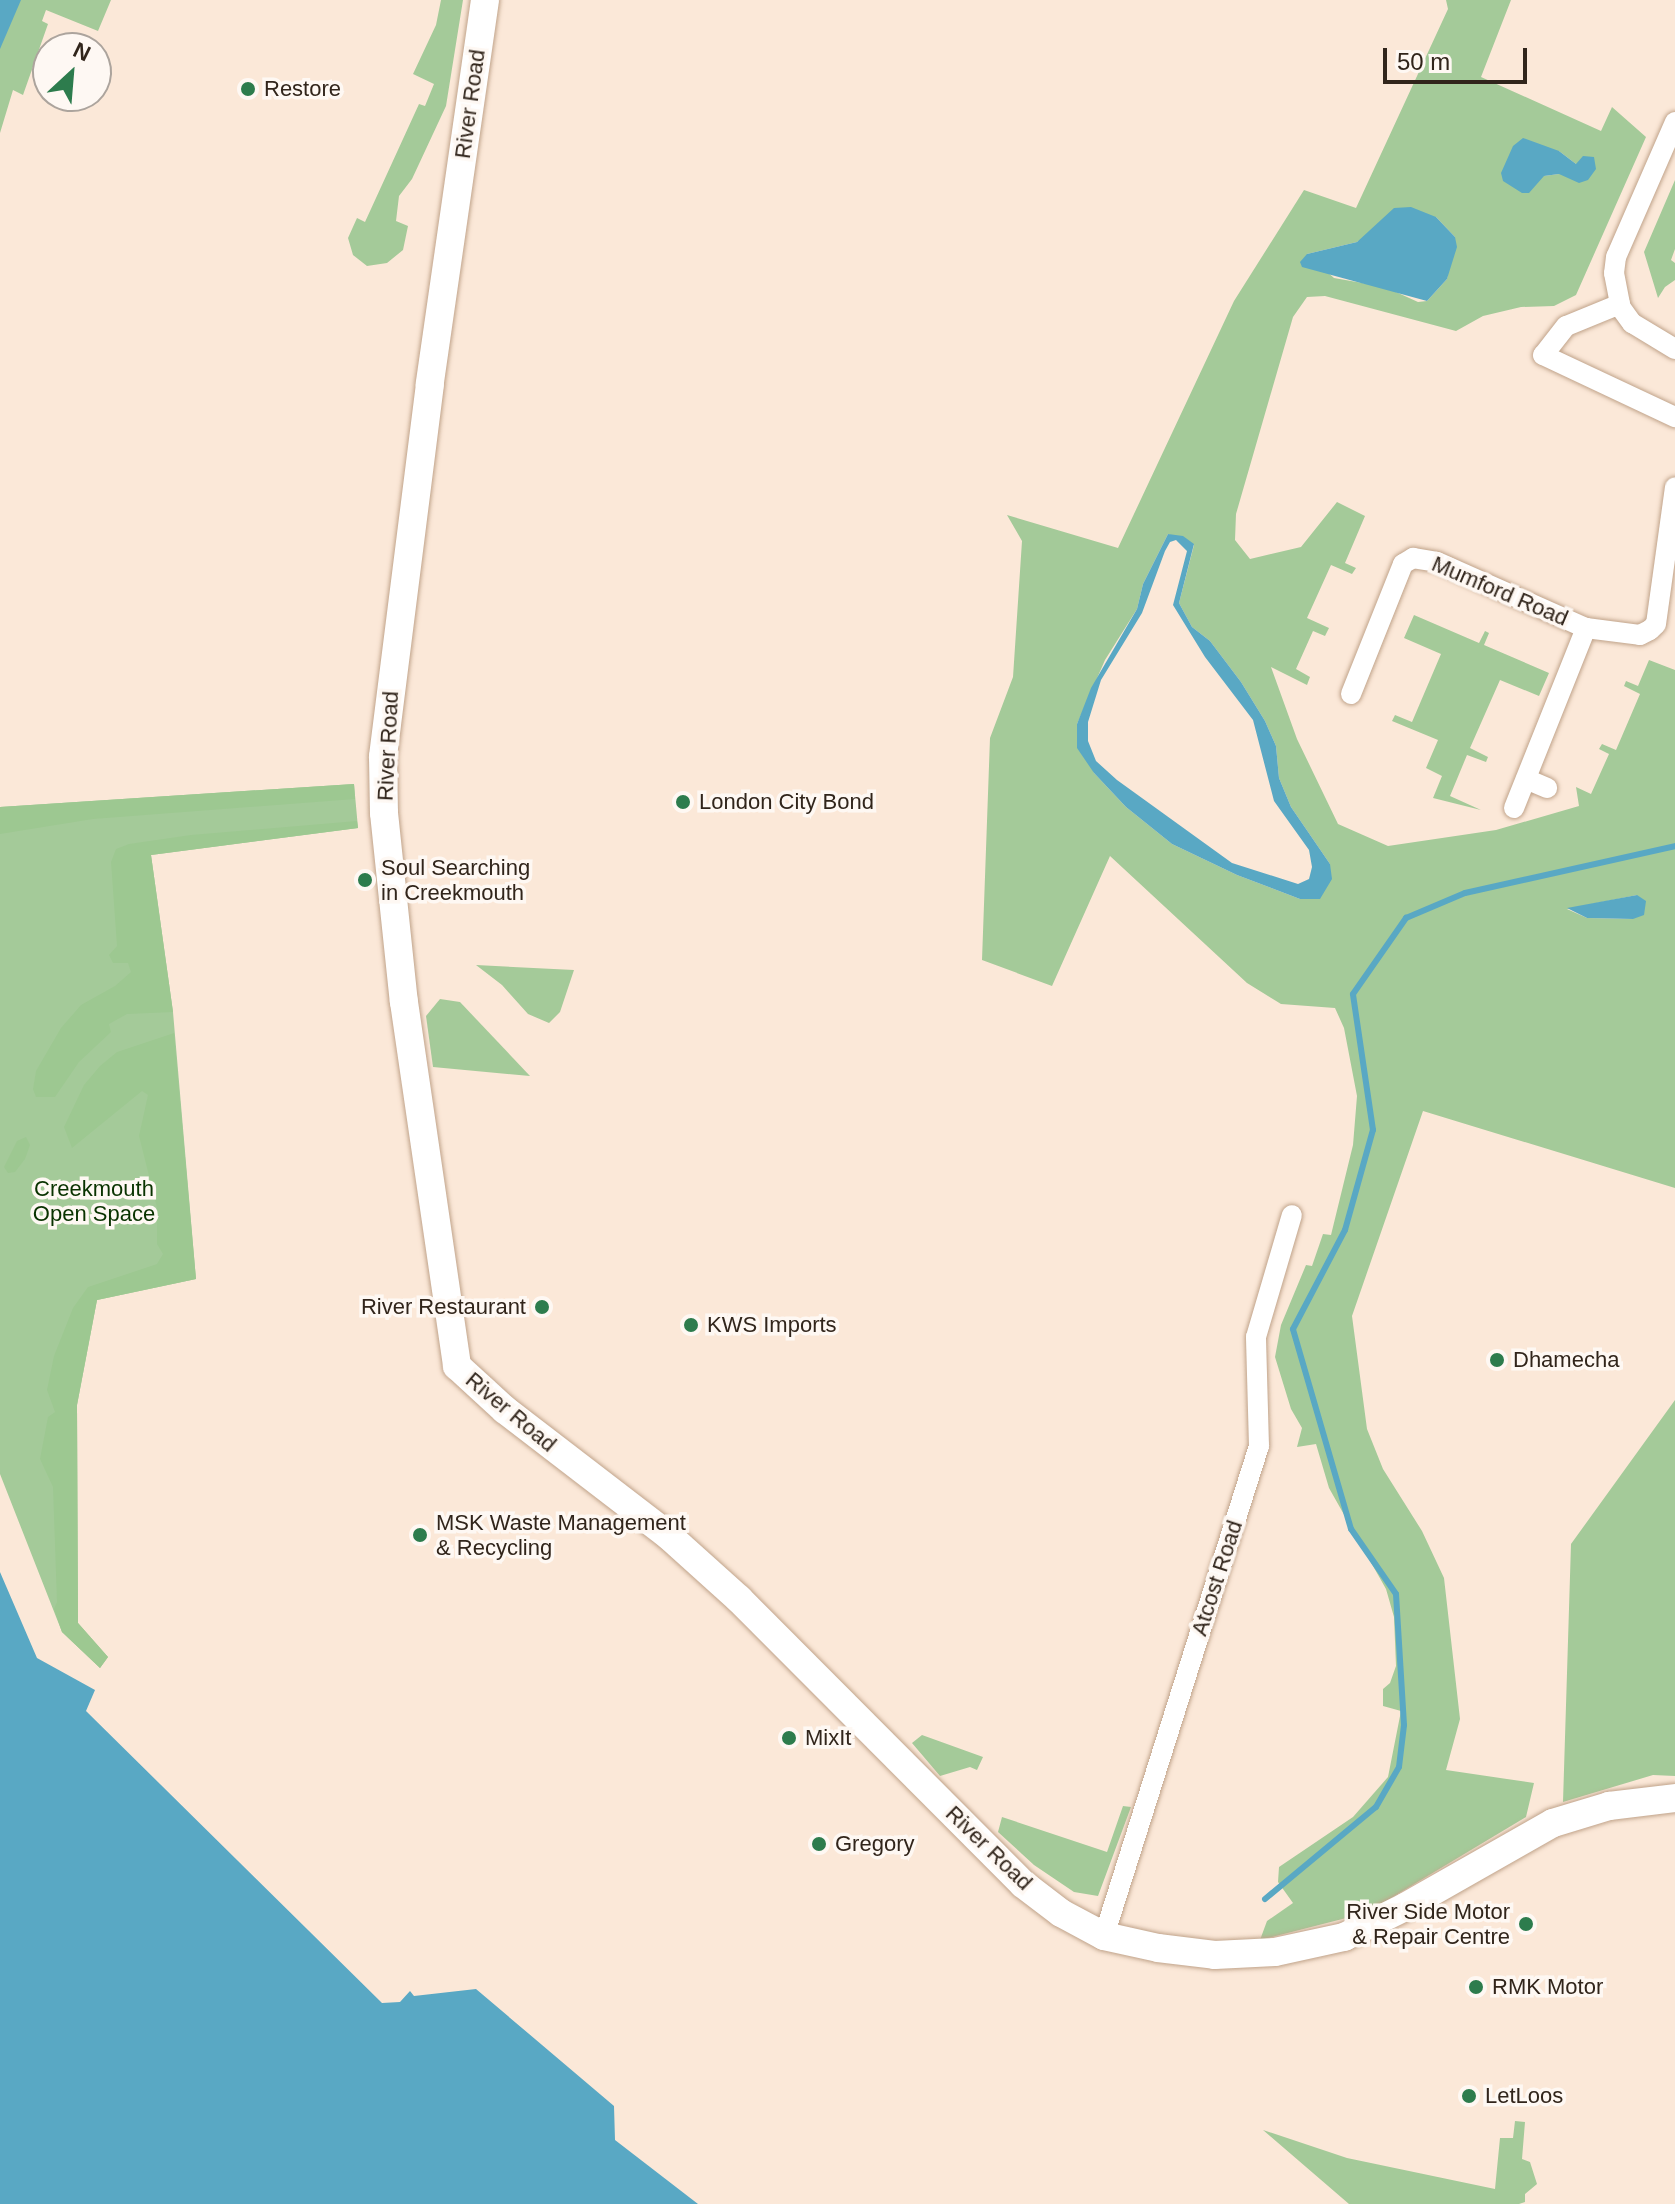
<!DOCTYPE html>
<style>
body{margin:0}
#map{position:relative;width:1675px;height:2204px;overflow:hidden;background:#fbe8d8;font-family:Arial,sans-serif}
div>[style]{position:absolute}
.green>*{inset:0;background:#a4ca99}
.forest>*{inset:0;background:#9dc891}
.water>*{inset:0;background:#59a8c4}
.stream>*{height:6px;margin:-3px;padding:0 3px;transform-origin:3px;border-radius:3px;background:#59a8c4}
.roads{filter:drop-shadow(0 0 2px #c0a38a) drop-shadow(0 0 2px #c0a38a)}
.street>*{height:20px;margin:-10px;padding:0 10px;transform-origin:10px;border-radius:10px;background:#fff}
.secondary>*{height:28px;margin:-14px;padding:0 14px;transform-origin:14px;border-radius:14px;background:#fff}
.dots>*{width:22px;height:22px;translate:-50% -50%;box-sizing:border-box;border:4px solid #fef8f3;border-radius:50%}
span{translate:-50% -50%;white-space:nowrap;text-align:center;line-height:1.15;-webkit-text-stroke:7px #fef8f3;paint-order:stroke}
.poi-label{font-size:22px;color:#31251b}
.left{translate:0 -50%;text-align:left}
.right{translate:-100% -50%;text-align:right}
.street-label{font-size:22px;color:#31251b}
.park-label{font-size:22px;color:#093300}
.north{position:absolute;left:32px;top:32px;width:80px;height:80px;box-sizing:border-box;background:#fef8f3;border:2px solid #aca49d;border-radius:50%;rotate:26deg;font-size:22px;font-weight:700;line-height:32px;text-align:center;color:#31251b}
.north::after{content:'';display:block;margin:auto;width:28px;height:36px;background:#2d7c4d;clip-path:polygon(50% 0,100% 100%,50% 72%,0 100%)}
.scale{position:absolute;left:1383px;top:48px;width:144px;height:36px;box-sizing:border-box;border:4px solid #31251b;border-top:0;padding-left:10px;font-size:24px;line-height:28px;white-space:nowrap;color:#31251b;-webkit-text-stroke:6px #fef8f3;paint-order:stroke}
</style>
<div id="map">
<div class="green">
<div style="clip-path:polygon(0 0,111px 0,98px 31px,46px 10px,42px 21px,48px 24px,23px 95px,13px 90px,0 133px)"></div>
<div style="clip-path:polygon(441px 0,463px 0,446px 106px,412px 179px,399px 196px,396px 221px,408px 226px,403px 250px,387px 263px,367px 266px,353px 255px,348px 238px,357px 218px,365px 222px,419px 104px,425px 106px,434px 84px,413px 74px,436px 25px)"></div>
<div style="clip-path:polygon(evenodd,1446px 0,1511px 0,1481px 77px,1601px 131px,1612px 107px,1646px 137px,1576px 295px,1554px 306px,1521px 307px,1483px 316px,1456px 331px,1325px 296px,1307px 297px,1293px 317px,1236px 514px,1235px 540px,1250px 559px,1301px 547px,1337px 502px,1365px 516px,1345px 563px,1356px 568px,1352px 574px,1331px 565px,1307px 618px,1329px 628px,1325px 636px,1313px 631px,1296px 669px,1310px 677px,1307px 685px,1271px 667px,1297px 739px,1338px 824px,1388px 846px,1496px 830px,1579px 806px,1576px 787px,1591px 794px,1609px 754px,1599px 749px,1602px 744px,1616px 750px,1640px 694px,1624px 686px,1626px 681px,1638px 686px,1649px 660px,1675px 670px,1675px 1188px,1423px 1111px,1352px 1316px,1367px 1429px,1383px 1469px,1422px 1531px,1444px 1578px,1460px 1719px,1446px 1770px,1534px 1783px,1526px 1817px,1366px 1913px,1260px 1940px,1267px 1921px,1293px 1903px,1278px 1882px,1279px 1867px,1353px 1817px,1388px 1777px,1401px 1711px,1383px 1706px,1383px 1689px,1390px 1683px,1396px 1666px,1394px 1617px,1386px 1589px,1329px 1488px,1316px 1444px,1297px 1447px,1302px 1428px,1291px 1409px,1275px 1357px,1281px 1325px,1306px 1265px,1312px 1266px,1323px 1234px,1331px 1235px,1353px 1145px,1357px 1096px,1344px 1028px,1335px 1008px,1281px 1004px,1247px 983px,1110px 856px,1052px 986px,982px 960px,990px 738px,1013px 677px,1022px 541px,1007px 515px,1118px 548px,1234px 301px,1304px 190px,1356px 208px,1448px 9px,1446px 0,1559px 151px,1576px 164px,1559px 174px,1544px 176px,1538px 186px,1559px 151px,1446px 0,1436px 217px,1455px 237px,1447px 279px,1427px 301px,1418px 302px,1385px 287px,1334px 278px,1307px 254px,1357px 242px,1373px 231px,1436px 217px,1446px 0,1168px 534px,1194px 545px,1179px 603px,1192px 627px,1210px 641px,1241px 682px,1265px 721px,1276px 746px,1279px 778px,1291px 807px,1330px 864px,1300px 899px,1237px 875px,1172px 844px,1126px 807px,1094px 773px,1077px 724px,1105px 660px,1137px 609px,1143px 584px,1168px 534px,1446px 0,1637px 895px,1633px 919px,1587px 918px,1567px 909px,1637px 895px)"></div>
<div style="clip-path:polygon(1675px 180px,1675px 249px,1671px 260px,1675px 263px,1675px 280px,1665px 287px,1658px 298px,1644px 252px)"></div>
<div style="clip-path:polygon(1414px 615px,1479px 643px,1485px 631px,1489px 633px,1484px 645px,1549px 673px,1539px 696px,1500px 680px,1470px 748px,1488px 757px,1486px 762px,1467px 755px,1450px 796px,1481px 810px,1433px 798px,1442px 776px,1426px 768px,1438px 740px,1392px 721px,1395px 715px,1412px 722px,1441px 654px,1404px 638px)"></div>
<div style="clip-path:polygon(354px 784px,358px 828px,151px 855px,173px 1012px,196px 1279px,97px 1300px,77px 1405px,78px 1623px,108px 1657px,100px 1668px,62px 1632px,0 1474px,0 807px)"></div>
<div style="clip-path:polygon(476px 965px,574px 970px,560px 1012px,549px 1023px,528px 1014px,502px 985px)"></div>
<div style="clip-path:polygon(440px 999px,460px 1002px,530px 1076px,433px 1067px,426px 1016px)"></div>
<div style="clip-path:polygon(1675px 1400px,1675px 1776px,1653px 1775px,1563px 1802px,1571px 1544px)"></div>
<div style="clip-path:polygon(922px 1735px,983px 1757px,977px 1770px,970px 1767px,940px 1776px,912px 1743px)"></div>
<div style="clip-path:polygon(1123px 1806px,1131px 1807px,1098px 1896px,1074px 1892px,1034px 1865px,998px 1832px,1002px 1817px,1107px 1852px)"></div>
<div style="clip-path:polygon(1515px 2121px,1525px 2122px,1522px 2159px,1530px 2162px,1537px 2184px,1525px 2194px,1525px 2202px,1519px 2204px,1349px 2204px,1263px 2130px,1347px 2158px,1495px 2189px,1500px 2138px,1513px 2138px)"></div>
</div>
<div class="forest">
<div style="clip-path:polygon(354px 784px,355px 799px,93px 819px,0 834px,0 807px)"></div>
<div style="clip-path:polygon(357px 821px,358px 828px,151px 855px,173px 1012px,127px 1014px,109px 1024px,111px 1032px,79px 1062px,55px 1097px,36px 1097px,33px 1089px,36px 1071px,61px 1028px,81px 1005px,115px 986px,131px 972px,128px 963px,113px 963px,109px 955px,117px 946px,111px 862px,116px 849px,129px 844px,191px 835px)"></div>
<div style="clip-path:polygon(174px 1033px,196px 1279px,97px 1300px,77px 1405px,78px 1623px,108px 1657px,100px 1668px,62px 1632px,54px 1609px,57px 1602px,53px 1487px,40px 1459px,48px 1417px,55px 1412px,47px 1390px,54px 1356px,73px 1308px,88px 1287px,157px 1264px,163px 1254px,157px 1244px,157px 1208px,139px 1136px,148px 1095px,142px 1091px,72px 1148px,64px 1127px,84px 1085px,100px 1066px,117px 1052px)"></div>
<div style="clip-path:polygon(26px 1137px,30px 1145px,25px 1159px,15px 1172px,8px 1173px,4px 1167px,17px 1141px)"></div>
</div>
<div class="water">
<div style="clip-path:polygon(0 0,21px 0,0 49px)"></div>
<div style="clip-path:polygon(1523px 138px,1559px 151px,1576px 164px,1583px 156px,1594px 157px,1596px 169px,1588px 180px,1579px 183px,1559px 174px,1544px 176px,1529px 193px,1522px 193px,1503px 181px,1501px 173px,1513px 146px)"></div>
<div style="clip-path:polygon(1411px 207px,1436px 217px,1455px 237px,1457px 247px,1447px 279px,1427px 301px,1302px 267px,1300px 262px,1307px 254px,1357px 242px,1394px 208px)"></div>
<div style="clip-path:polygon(evenodd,1168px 534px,1183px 536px,1194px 544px,1179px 603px,1192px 627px,1210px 641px,1241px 682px,1265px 721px,1276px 746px,1279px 778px,1291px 807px,1330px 864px,1332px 879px,1320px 899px,1300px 899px,1237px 875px,1172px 844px,1126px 807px,1094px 773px,1077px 748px,1077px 724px,1091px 688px,1137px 609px,1143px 584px,1168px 534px,1176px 540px,1187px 551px,1173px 605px,1205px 657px,1253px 720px,1274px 801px,1309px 850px,1312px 867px,1309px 879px,1298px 884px,1232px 863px,1117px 780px,1096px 761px,1088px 741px,1088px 722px,1101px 680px,1142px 613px,1165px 551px,1170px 542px,1176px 540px)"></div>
<div style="clip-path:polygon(1637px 895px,1646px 901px,1644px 915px,1633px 919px,1587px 918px,1567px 908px)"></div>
<div style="clip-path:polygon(0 1572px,37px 1658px,95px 1690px,86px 1711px,382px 2003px,400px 2002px,410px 1991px,414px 1996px,476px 1989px,614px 2106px,615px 2140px,698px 2204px,0 2204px)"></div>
</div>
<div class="stream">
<div style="left:1265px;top:1899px;width:144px;rotate:-39.7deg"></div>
<div style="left:1376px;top:1807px;width:46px;rotate:-60.1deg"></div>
<div style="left:1399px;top:1767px;width:42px;rotate:-83.2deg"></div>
<div style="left:1404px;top:1725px;width:131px;rotate:-93.5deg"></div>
<div style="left:1396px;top:1594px;width:79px;rotate:-124.7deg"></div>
<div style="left:1351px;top:1529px;width:208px;rotate:-106.2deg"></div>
<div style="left:1293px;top:1329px;width:112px;rotate:-62.3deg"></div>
<div style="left:1345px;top:1230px;width:104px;rotate:-74.4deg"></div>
<div style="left:1373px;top:1130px;width:137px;rotate:-98.4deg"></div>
<div style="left:1353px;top:994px;width:93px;rotate:-55.1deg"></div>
<div style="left:1406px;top:918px;width:64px;rotate:-23deg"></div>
<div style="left:1465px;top:893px;width:215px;rotate:-12.6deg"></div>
</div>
<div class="roads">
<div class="street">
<div style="left:1675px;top:122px;width:147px;rotate:113.6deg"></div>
<div style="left:1616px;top:257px;width:16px;rotate:97deg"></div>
<div style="left:1614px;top:273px;width:36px;rotate:79deg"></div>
<div style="left:1621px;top:308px;width:19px;rotate:54deg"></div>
<div style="left:1632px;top:323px;width:50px;rotate:31.2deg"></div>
<div style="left:1620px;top:304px;width:58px;rotate:157.8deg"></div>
<div style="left:1566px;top:326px;width:37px;rotate:128deg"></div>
<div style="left:1543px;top:355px;width:146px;rotate:25.2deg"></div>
<div style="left:1351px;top:694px;width:140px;rotate:-68.2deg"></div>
<div style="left:1403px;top:564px;width:12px;rotate:-31deg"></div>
<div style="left:1413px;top:558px;width:24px;rotate:9deg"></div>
<div style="left:1437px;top:562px;width:163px;rotate:23.9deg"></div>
<div style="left:1586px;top:628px;width:54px;rotate:7.4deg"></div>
<div style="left:1640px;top:635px;width:11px;rotate:-27deg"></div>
<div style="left:1650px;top:630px;width:8px;rotate:-45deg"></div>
<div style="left:1656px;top:624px;width:138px;rotate:-82.1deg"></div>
<div style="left:1526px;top:779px;width:23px;rotate:23deg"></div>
<div style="left:1514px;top:808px;width:194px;rotate:-68.2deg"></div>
<div style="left:1104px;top:1936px;width:514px;rotate:-72.45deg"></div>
<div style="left:1259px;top:1446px;width:109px;rotate:-91.6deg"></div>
<div style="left:1256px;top:1337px;width:127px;rotate:-73.6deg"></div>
</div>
<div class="secondary">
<div style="left:485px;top:0;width:388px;rotate:98.2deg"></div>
<div style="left:430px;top:384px;width:376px;rotate:97.2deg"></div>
<div style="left:383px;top:757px;width:56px;rotate:89deg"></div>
<div style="left:384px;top:813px;width:190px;rotate:84deg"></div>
<div style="left:404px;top:1002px;width:368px;rotate:81.7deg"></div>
<div style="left:457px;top:1366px;width:65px;rotate:42.5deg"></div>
<div style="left:505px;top:1410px;width:207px;rotate:37.5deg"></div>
<div style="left:669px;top:1536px;width:94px;rotate:42deg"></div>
<div style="left:739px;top:1599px;width:402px;rotate:45.1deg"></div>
<div style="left:1023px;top:1884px;width:48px;rotate:37.3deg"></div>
<div style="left:1061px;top:1913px;width:49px;rotate:28.1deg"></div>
<div style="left:1104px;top:1936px;width:55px;rotate:12.5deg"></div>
<div style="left:1158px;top:1948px;width:57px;rotate:7deg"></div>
<div style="left:1215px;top:1955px;width:60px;rotate:-2.9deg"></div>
<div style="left:1275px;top:1952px;width:71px;rotate:-12.3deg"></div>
<div style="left:1344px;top:1937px;width:68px;rotate:-26.2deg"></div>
<div style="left:1405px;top:1907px;width:170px;rotate:-29.6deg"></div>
<div style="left:1553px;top:1823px;width:59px;rotate:-16.9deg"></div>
<div style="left:1609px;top:1806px;width:66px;rotate:-6.9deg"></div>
</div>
</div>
<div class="dots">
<div style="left:248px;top:89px;background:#2d7c4d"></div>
<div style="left:683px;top:802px;background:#2d7c4d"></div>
<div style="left:365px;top:880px;background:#2d7c4d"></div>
<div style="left:542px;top:1307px;background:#2d7c4d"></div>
<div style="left:691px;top:1325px;background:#2d7c4d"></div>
<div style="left:1497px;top:1360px;background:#2d7c4d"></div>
<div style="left:420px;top:1535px;background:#2d7c4d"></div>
<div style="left:789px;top:1738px;background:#2d7c4d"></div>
<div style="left:819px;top:1844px;background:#2d7c4d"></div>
<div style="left:1526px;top:1924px;background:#2d7c4d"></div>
<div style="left:1476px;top:1987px;background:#2d7c4d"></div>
<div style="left:1469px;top:2096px;background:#2d7c4d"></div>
</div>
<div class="poi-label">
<span class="left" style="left:264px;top:89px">Restore</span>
<span class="left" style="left:699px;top:802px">London City Bond</span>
<span class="left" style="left:381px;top:880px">Soul Searching<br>in Creekmouth</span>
<span class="right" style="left:526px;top:1307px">River Restaurant</span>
<span class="left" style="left:707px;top:1325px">KWS Imports</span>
<span class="left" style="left:1513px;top:1360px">Dhamecha</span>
<span class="left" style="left:436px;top:1535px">MSK Waste Management<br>&amp; Recycling</span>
<span class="left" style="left:805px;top:1738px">MixIt</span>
<span class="left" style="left:835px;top:1844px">Gregory</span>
<span class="right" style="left:1510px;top:1924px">River Side Motor<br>&amp; Repair Centre</span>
<span class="left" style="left:1492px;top:1987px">RMK Motor</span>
<span class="left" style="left:1485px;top:2096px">LetLoos</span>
</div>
<div class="street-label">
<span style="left:470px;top:104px;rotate:-82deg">River Road</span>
<span style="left:1500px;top:591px;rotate:23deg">Mumford Road</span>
<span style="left:388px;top:746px;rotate:-87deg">River Road</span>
<span style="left:511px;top:1412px;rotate:40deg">River Road</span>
<span style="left:1217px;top:1578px;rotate:-72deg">Atcost Road</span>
<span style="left:989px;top:1848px;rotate:44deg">River Road</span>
</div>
<div class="park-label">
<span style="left:94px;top:1201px">Creekmouth<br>Open Space</span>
</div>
<div class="north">N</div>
<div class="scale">50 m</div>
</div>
